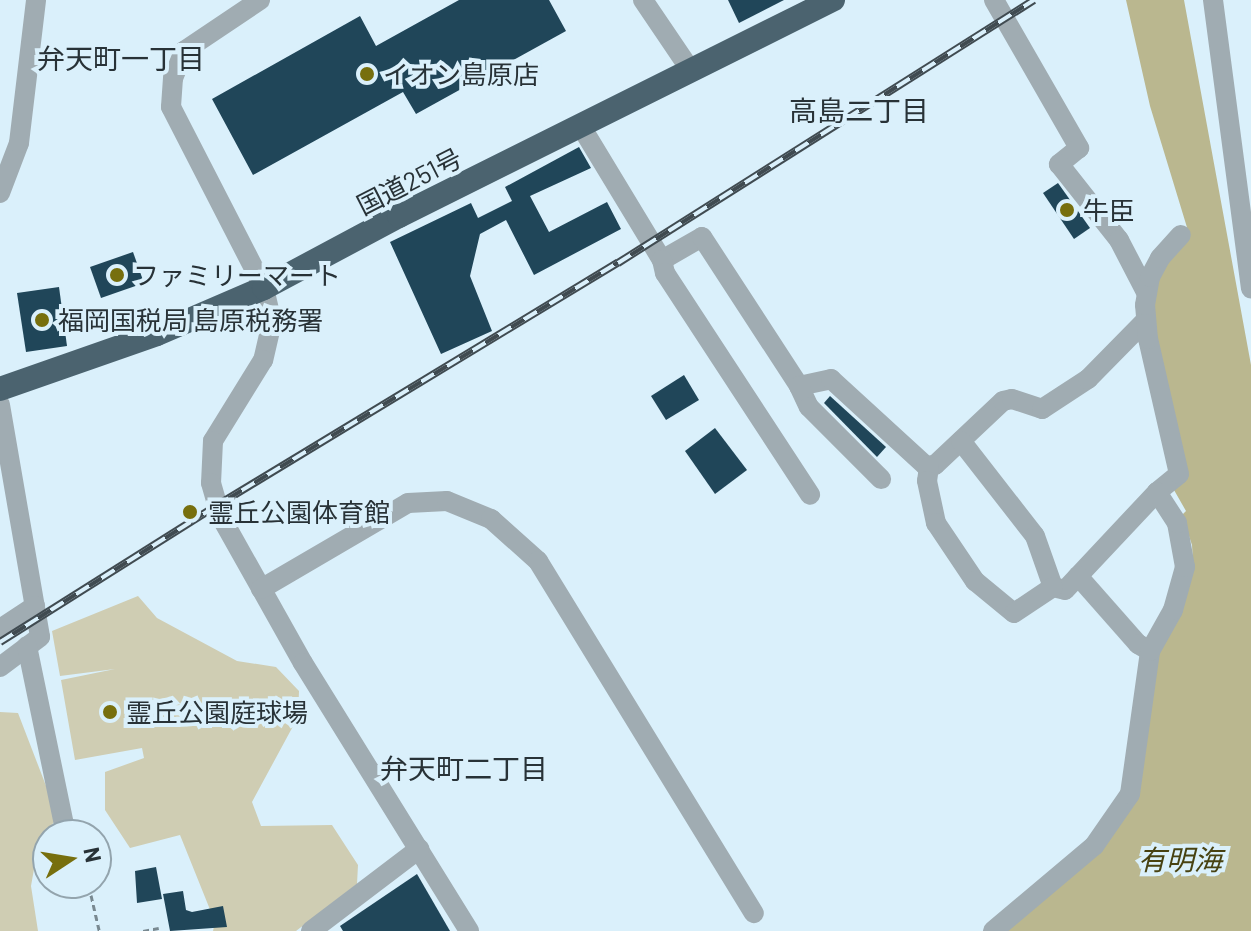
<!DOCTYPE html>
<meta charset="utf-8">
<style>
body{margin:0}
#map{position:relative;width:1251px;height:931px;overflow:hidden;background:#daf0fb;font-family:Barlow,"Noto Sans JP",sans-serif}
div>[style]{position:absolute}
.green>*{inset:0;background:#cfcdb3}
.water>*{inset:0;background:#bab78f}
.building>*{inset:0;background:#204659}
.path>*{height:3px;margin-top:-1.5px;transform-origin:0;background:repeating-linear-gradient(90deg,#798991 0 6px,transparent 0 10px)}
.minor>*{height:20px;margin:-10px;padding:0 10px;transform-origin:10px;border-radius:10px;background:#a0acb2}
.highway>*{height:24px;margin:-12px;padding:0 12px;transform-origin:12px;border-radius:12px;background:#4b636f}
.rail>*{height:8px;margin-top:-4px;transform-origin:0;background:repeating-linear-gradient(90deg,#daf0fb 0 15px,#404b51 0 30px);box-sizing:border-box;border-block:2px solid #404b51}
.dots>*{width:22px;height:22px;translate:-50% -50%;box-sizing:border-box;border:4px solid #daf0fb;border-radius:50%}
span{translate:-50% -50%;white-space:nowrap;text-align:center;line-height:1.15;-webkit-text-stroke:8px #daf0fb;paint-order:stroke}
.poi-label{font-size:26px;color:#283237}
.left{translate:0 -50%;text-align:left}
.street-label{font-size:26px;color:#283237}
.neighbourhood-label{font-size:28px;color:#283237}
.water-label{font-size:28px;color:#474212;font-style:italic}
.north{position:absolute;left:32px;top:819px;width:80px;height:80px;box-sizing:border-box;background:#daf0fb;border:2px solid #93a4ad;border-radius:50%;rotate:78deg;font-size:22px;font-weight:700;line-height:32px;text-align:center;color:#283237}
.north::after{content:'';display:block;margin:auto;width:28px;height:36px;background:#776f0e;clip-path:polygon(50% 0,100% 100%,50% 72%,0 100%)}
</style>
<div id="map">
<div class="green">
<div style="clip-path:polygon(138px 596px,157px 618px,237px 661px,276px 667px,299px 691px,298px 717px,252px 802px,261px 826px,332px 825px,358px 865px,357px 884px,296px 931px,213px 931px,215px 922px,180px 835px,130px 848px,105px 810px,105px 772px,144px 758px,142px 748px,75px 760px,61px 680px,115px 669px,60px 676px,52px 631px)"></div>
<div style="clip-path:polygon(0 712px,18px 713px,58px 817px,39px 841px,31px 886px,38px 931px,0 931px)"></div>
</div>
<div class="water">
<div style="clip-path:polygon(1126px 0,1184px 0,1251px 365px,1251px 931px,1006px 931px,1112px 837px,1157px 652px,1193px 563px,1192px 545px,1182px 515px,1186px 511px,1174px 490px,1153px 329px,1154px 283px,1189px 234px,1150px 106px)"></div>
</div>
<div class="building">
<div style="clip-path:polygon(459px 0,549px 0,566px 31px,416px 114px,403px 92px,253px 175px,212px 99px,360px 16px,376px 46px)"></div>
<div style="clip-path:polygon(728px 0,784px 0,739px 23px)"></div>
<div style="clip-path:polygon(579px 147px,591px 168px,530px 196px,549px 232px,607px 202px,621px 229px,534px 275px,506px 220px,480px 234px,470px 276px,492px 331px,441px 354px,390px 242px,471px 203px,478px 218px,512px 201px,505px 187px)"></div>
<div style="clip-path:polygon(1058px 183px,1090px 228px,1074px 239px,1043px 193px)"></div>
<div style="clip-path:polygon(133px 252px,144px 283px,101px 298px,90px 267px)"></div>
<div style="clip-path:polygon(59px 287px,67px 346px,26px 352px,17px 293px)"></div>
<div style="clip-path:polygon(684px 375px,699px 400px,666px 420px,651px 396px)"></div>
<div style="clip-path:polygon(830px 396px,886px 447px,877px 457px,824px 403px)"></div>
<div style="clip-path:polygon(715px 428px,747px 470px,715px 494px,685px 451px)"></div>
<div style="clip-path:polygon(156px 867px,162px 899px,137px 903px,135px 871px)"></div>
<div style="clip-path:polygon(417px 874px,450px 931px,343px 931px,340px 926px)"></div>
<div style="clip-path:polygon(183px 891px,186px 910px,192px 912px,223px 906px,227px 927px,170px 931px,163px 894px)"></div>
</div>
<div class="path">
<div style="left:91px;top:895px;width:37px;rotate:77deg"></div>
<div style="left:143px;top:931px;width:16px;rotate:-11deg"></div>
</div>
<div class="minor">
<div style="left:260px;top:0;width:92px;rotate:146.1deg"></div>
<div style="left:184px;top:51px;width:29px;rotate:112deg"></div>
<div style="left:173px;top:78px;width:29px;rotate:94deg"></div>
<div style="left:171px;top:107px;width:203px;rotate:62.8deg"></div>
<div style="left:264px;top:288px;width:35px;rotate:77deg"></div>
<div style="left:272px;top:322px;width:39px;rotate:103deg"></div>
<div style="left:263px;top:360px;width:95px;rotate:121.7deg"></div>
<div style="left:213px;top:441px;width:42px;rotate:92.7deg"></div>
<div style="left:211px;top:483px;width:35px;rotate:74deg"></div>
<div style="left:221px;top:517px;width:167px;rotate:60.7deg"></div>
<div style="left:303px;top:663px;width:315px;rotate:58.2deg"></div>
<div style="left:643px;top:0;width:86px;rotate:55.9deg"></div>
<div style="left:994px;top:0;width:171px;rotate:60.1deg"></div>
<div style="left:1079px;top:148px;width:26px;rotate:141deg"></div>
<div style="left:1059px;top:164px;width:97px;rotate:51.7deg"></div>
<div style="left:1119px;top:240px;width:59px;rotate:62.6deg"></div>
<div style="left:1213px;top:0;width:291px;rotate:82.5deg"></div>
<div style="left:582px;top:128px;width:154px;rotate:58.8deg"></div>
<div style="left:662px;top:260px;width:46px;rotate:-29.9deg"></div>
<div style="left:702px;top:237px;width:178px;rotate:56.9deg"></div>
<div style="left:799px;top:386px;width:33px;rotate:-12deg"></div>
<div style="left:831px;top:379px;width:129px;rotate:42.5deg"></div>
<div style="left:926px;top:466px;width:9px;rotate:-6deg"></div>
<div style="left:935px;top:465px;width:93px;rotate:-43.3deg"></div>
<div style="left:1003px;top:401px;width:9px;rotate:-13deg"></div>
<div style="left:1012px;top:399px;width:32px;rotate:18deg"></div>
<div style="left:1042px;top:409px;width:55px;rotate:-33.1deg"></div>
<div style="left:1088px;top:379px;width:81px;rotate:-45.5deg"></div>
<div style="left:0;top:193px;width:53px;rotate:-69.2deg"></div>
<div style="left:19px;top:143px;width:144px;rotate:-83.2deg"></div>
<div style="left:662px;top:260px;width:13px;rotate:77deg"></div>
<div style="left:665px;top:273px;width:265px;rotate:56.8deg"></div>
<div style="left:799px;top:386px;width:23px;rotate:65deg"></div>
<div style="left:809px;top:407px;width:102px;rotate:45deg"></div>
<div style="left:0;top:405px;width:235px;rotate:80.2deg"></div>
<div style="left:40px;top:637px;width:50px;rotate:143.1deg"></div>
<div style="left:961px;top:441px;width:120px;rotate:52.1deg"></div>
<div style="left:1035px;top:536px;width:54px;rotate:70.6deg"></div>
<div style="left:1053px;top:587px;width:12px;rotate:14deg"></div>
<div style="left:1065px;top:590px;width:134px;rotate:-46.8deg"></div>
<div style="left:1157px;top:492px;width:28px;rotate:-39deg"></div>
<div style="left:1179px;top:474px;width:139px;rotate:-102.9deg"></div>
<div style="left:1148px;top:339px;width:34px;rotate:-95deg"></div>
<div style="left:1145px;top:305px;width:28px;rotate:-80deg"></div>
<div style="left:1150px;top:277px;width:21px;rotate:-62deg"></div>
<div style="left:1160px;top:258px;width:31px;rotate:-48deg"></div>
<div style="left:929px;top:467px;width:14px;rotate:98deg"></div>
<div style="left:927px;top:481px;width:43px;rotate:77.9deg"></div>
<div style="left:936px;top:523px;width:70px;rotate:56.1deg"></div>
<div style="left:975px;top:581px;width:50px;rotate:39.4deg"></div>
<div style="left:1014px;top:613px;width:47px;rotate:-33.7deg"></div>
<div style="left:1078px;top:576px;width:91px;rotate:48.6deg"></div>
<div style="left:1138px;top:644px;width:14px;rotate:30deg"></div>
<div style="left:261px;top:589px;width:170px;rotate:-30.3deg"></div>
<div style="left:408px;top:503px;width:39px;rotate:-3deg"></div>
<div style="left:447px;top:501px;width:48px;rotate:22.2deg"></div>
<div style="left:491px;top:519px;width:63px;rotate:41.8deg"></div>
<div style="left:538px;top:561px;width:413px;rotate:58.5deg"></div>
<div style="left:0;top:629px;width:42px;rotate:-33.3deg"></div>
<div style="left:27px;top:646px;width:193px;rotate:78.3deg"></div>
<div style="left:76px;top:883px;width:2px;rotate:63deg"></div>
<div style="left:311px;top:931px;width:136px;rotate:-37.2deg"></div>
<div style="left:993px;top:931px;width:132px;rotate:-40.1deg"></div>
<div style="left:1094px;top:846px;width:63px;rotate:-55.3deg"></div>
<div style="left:1130px;top:794px;width:144px;rotate:-82deg"></div>
<div style="left:1150px;top:651px;width:47px;rotate:-60.7deg"></div>
<div style="left:1173px;top:610px;width:45px;rotate:-74.4deg"></div>
<div style="left:1185px;top:567px;width:45px;rotate:-100.3deg"></div>
<div style="left:1177px;top:523px;width:37px;rotate:-123deg"></div>
</div>
<div class="highway">
<div style="left:0;top:389px;width:166px;rotate:-19.3deg"></div>
<div style="left:157px;top:334px;width:116px;rotate:-23.3deg"></div>
<div style="left:264px;top:288px;width:153px;rotate:-28.1deg"></div>
<div style="left:399px;top:216px;width:485px;rotate:-26.5deg"></div>
</div>
<div class="rail">
<div style="left:0;top:642px;width:255px;rotate:-32.2deg"></div>
<div style="left:216px;top:506px;width:470px;rotate:-31.2deg"></div>
<div style="left:618px;top:263px;width:492px;rotate:-32.3deg"></div>
</div>
<div class="dots">
<div style="left:367px;top:74px;background:#776f0e"></div>
<div style="left:1067px;top:210px;background:#776f0e"></div>
<div style="left:117px;top:275px;background:#776f0e"></div>
<div style="left:42px;top:320px;background:#776f0e"></div>
<div style="left:190px;top:512px;background:#776f0e"></div>
<div style="left:110px;top:712px;background:#776f0e"></div>
</div>
<div class="poi-label">
<span class="left" style="left:383px;top:74px">イオン島原店</span>
<span class="left" style="left:1083px;top:210px">牛臣</span>
<span class="left" style="left:133px;top:275px">ファミリーマート</span>
<span class="left" style="left:58px;top:320px">福岡国税局 島原税務署</span>
<span class="left" style="left:208px;top:512px">霊丘公園体育館</span>
<span class="left" style="left:126px;top:712px">霊丘公園庭球場</span>
</div>
<div class="street-label">
<span style="left:409px;top:181px;rotate:-27deg">国道251号</span>
</div>
<div class="neighbourhood-label">
<span style="left:121px;top:58px">弁天町一丁目</span>
<span style="left:859px;top:110px">高島二丁目</span>
<span style="left:464px;top:768px">弁天町二丁目</span>
</div>
<div class="water-label">
<span style="left:1180px;top:859px">有明海</span>
</div>
<div class="north">N</div>
</div>
